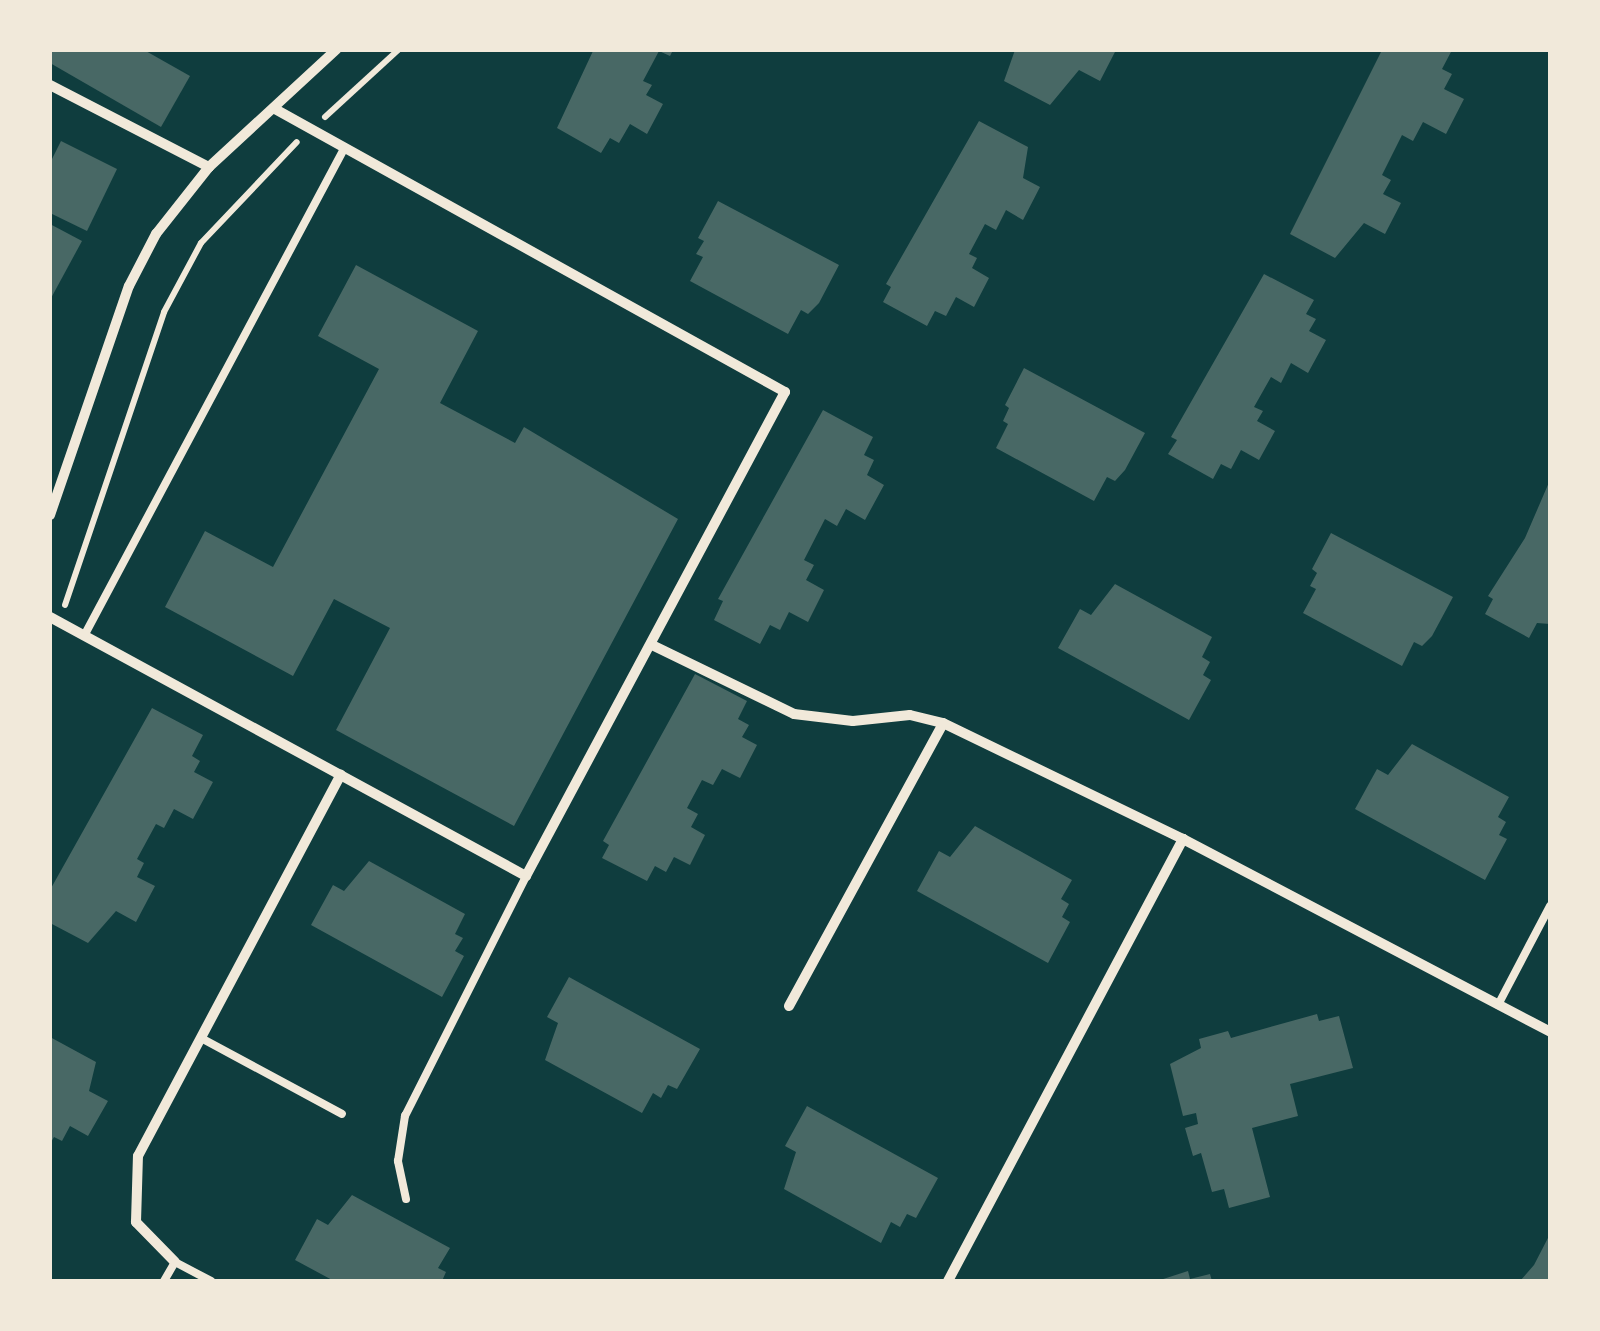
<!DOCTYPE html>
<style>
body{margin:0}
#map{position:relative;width:1600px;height:1331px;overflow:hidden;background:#0f3d3e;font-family:"Source Serif 4",serif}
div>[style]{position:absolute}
.building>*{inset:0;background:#486865}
.path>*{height:6px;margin:-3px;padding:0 3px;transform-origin:3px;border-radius:3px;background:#f1e9da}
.service>*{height:8px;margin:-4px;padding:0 4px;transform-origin:4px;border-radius:4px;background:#f1e9da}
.minor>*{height:10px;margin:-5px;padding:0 5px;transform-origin:5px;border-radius:5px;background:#f1e9da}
span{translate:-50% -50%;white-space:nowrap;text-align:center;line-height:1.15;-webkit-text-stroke:8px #f1e9da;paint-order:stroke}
.frame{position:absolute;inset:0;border:52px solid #f1e9da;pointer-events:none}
</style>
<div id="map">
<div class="building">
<div style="clip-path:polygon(50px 50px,144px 50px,190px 76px,161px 127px,50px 63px)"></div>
<div style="clip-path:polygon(673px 50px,670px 56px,659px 51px,643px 81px,652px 85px,646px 95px,663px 104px,647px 134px,630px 124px,619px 143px,610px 138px,601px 153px,557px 128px,593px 51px)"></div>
<div style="clip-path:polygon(1015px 50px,1116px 50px,1100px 81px,1079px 70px,1050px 105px,1004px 81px)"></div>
<div style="clip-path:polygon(1382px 50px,1452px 50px,1442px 69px,1452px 74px,1444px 89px,1464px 99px,1446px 134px,1423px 122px,1413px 141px,1402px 135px,1382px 175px,1391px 180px,1383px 194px,1401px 203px,1385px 234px,1364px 223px,1335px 258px,1290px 234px)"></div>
<div style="clip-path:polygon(979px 121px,1028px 147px,1023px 178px,1040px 187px,1023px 220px,1006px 210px,996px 230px,985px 224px,969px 254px,977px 258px,972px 268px,989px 278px,974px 307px,956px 297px,946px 316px,935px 311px,927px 326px,883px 302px,891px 287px,886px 284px)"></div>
<div style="clip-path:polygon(61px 141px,117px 169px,87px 231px,50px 213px,50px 163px)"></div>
<div style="clip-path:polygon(718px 201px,839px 265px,819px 303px,808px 314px,801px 310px,788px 334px,690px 281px,703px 257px,696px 254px,704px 241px,698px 238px)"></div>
<div style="clip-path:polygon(50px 224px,82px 241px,50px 300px)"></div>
<div style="clip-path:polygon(356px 265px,478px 331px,440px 403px,515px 443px,524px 427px,678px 519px,514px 826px,336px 730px,390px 628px,334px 599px,293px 676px,165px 607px,205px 531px,273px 567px,379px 369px,318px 336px)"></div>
<div style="clip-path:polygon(1264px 274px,1314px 300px,1306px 314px,1316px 319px,1309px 331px,1326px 340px,1308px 373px,1291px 363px,1281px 383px,1271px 377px,1254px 407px,1263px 411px,1257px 421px,1275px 431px,1259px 460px,1241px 450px,1231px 469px,1221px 464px,1213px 479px,1168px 454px,1177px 440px,1171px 437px)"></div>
<div style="clip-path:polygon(1024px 368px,1145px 433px,1125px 470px,1115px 481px,1107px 477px,1094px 501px,996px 448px,1008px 424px,1003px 421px,1009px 408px,1005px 405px)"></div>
<div style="clip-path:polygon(823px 410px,873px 437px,864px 455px,874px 460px,867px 475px,884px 485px,865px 520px,846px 509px,837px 526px,825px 519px,804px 560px,814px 565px,806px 580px,824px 590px,808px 622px,789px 612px,780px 630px,770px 625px,760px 644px,714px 620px,723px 601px,718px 599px)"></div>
<div style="clip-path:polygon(1550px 480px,1550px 624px,1537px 623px,1529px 638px,1485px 614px,1493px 599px,1488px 596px,1525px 538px)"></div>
<div style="clip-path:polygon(1331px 533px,1453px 597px,1432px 636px,1422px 646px,1414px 642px,1402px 666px,1303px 613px,1316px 589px,1310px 586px,1317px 573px,1312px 569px)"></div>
<div style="clip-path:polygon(1115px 584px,1212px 637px,1202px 657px,1210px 662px,1203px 675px,1211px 680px,1189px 720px,1058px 648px,1080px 609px,1091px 615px)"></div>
<div style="clip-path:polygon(695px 674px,747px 701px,738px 719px,749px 725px,742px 737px,757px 745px,740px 778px,722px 769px,713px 785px,702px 780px,687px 808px,698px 814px,691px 827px,705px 835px,690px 865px,674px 857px,666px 872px,655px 866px,647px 881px,602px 858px,609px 845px,603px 841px)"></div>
<div style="clip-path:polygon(152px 708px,203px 735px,192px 756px,200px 761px,194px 772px,213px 782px,193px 819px,174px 809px,164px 828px,156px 824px,137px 859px,144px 863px,137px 877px,155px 886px,136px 922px,116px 911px,88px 943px,50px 923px,50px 890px)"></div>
<div style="clip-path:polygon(1412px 744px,1509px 797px,1498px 817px,1506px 822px,1499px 835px,1507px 839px,1485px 880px,1355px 809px,1377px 769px,1388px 775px)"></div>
<div style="clip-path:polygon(975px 826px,1072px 880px,1061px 899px,1069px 904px,1062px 917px,1070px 922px,1048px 963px,917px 891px,939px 851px,950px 857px)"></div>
<div style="clip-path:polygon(369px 861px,465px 914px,455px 934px,463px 938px,455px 951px,464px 956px,442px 997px,311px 925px,333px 885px,344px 891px)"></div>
<div style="clip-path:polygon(569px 977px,700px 1049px,677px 1089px,668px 1085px,661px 1098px,653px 1093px,642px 1113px,545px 1060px,558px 1023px,547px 1017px)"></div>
<div style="clip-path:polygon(1317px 1014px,1319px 1021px,1339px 1016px,1353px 1068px,1290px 1084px,1298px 1116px,1252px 1128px,1270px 1197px,1229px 1208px,1224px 1189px,1212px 1192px,1201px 1153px,1193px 1156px,1185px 1128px,1198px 1124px,1196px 1113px,1183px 1116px,1170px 1064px,1201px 1048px,1199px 1039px,1228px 1031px,1231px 1038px)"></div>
<div style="clip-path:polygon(50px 1037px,96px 1062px,89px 1091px,108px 1101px,88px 1136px,70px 1126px,62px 1141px,54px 1137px,50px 1144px)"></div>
<div style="clip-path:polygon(807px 1106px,938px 1178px,916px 1218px,907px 1214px,900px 1227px,891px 1222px,881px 1243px,784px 1189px,796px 1152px,785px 1146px)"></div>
<div style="clip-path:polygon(352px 1195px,450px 1248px,438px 1268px,446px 1272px,442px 1281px,334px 1281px,295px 1260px,317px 1219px,328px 1225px)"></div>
<div style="clip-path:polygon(1550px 1234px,1550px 1281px,1520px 1281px,1534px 1265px)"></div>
<div style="clip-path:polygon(1188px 1271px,1190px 1279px,1210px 1274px,1212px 1281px,1157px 1281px)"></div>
</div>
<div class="path">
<div style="left:325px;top:117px;width:99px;rotate:-42.5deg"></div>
<div style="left:65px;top:605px;width:309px;rotate:-71.3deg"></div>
<div style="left:164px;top:312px;width:78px;rotate:-61.8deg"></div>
<div style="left:201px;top:243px;width:139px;rotate:-46.5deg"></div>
</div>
<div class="service">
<div style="left:84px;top:636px;width:554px;rotate:-61.91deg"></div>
<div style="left:1498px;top:1005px;width:112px;rotate:-62.3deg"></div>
<div style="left:201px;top:1038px;width:160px;rotate:28.3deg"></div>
<div style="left:406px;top:1199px;width:39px;rotate:-102deg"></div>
<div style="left:398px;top:1161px;width:46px;rotate:-81.2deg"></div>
<div style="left:405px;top:1116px;width:269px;rotate:-63.2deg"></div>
<div style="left:164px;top:1281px;width:22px;rotate:-60deg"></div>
<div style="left:175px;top:1262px;width:41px;rotate:27.8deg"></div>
</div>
<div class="minor">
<div style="left:50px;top:85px;width:179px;rotate:27.3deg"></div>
<div style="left:50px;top:515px;width:242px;rotate:-71deg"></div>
<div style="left:129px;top:286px;width:59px;rotate:-62.6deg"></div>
<div style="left:156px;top:234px;width:85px;rotate:-51.7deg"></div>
<div style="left:209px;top:167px;width:173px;rotate:-42.7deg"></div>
<div style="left:50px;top:617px;width:542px;rotate:28.55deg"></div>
<div style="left:526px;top:876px;width:549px;rotate:-61.85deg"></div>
<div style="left:785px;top:392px;width:585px;rotate:-150.98deg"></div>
<div style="left:652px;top:645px;width:158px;rotate:25.9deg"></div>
<div style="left:794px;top:714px;width:59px;rotate:6.8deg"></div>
<div style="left:853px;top:721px;width:57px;rotate:-6deg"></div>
<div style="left:910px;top:715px;width:34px;rotate:14deg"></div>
<div style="left:943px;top:723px;width:267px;rotate:25.8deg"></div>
<div style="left:1183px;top:839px;width:415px;rotate:27.7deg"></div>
<div style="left:789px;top:1006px;width:322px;rotate:-61.4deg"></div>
<div style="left:175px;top:1262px;width:56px;rotate:-134.3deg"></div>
<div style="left:136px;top:1222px;width:66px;rotate:-88.3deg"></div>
<div style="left:138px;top:1156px;width:432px;rotate:-62deg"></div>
<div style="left:948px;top:1281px;width:501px;rotate:-62deg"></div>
</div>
<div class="frame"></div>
</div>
